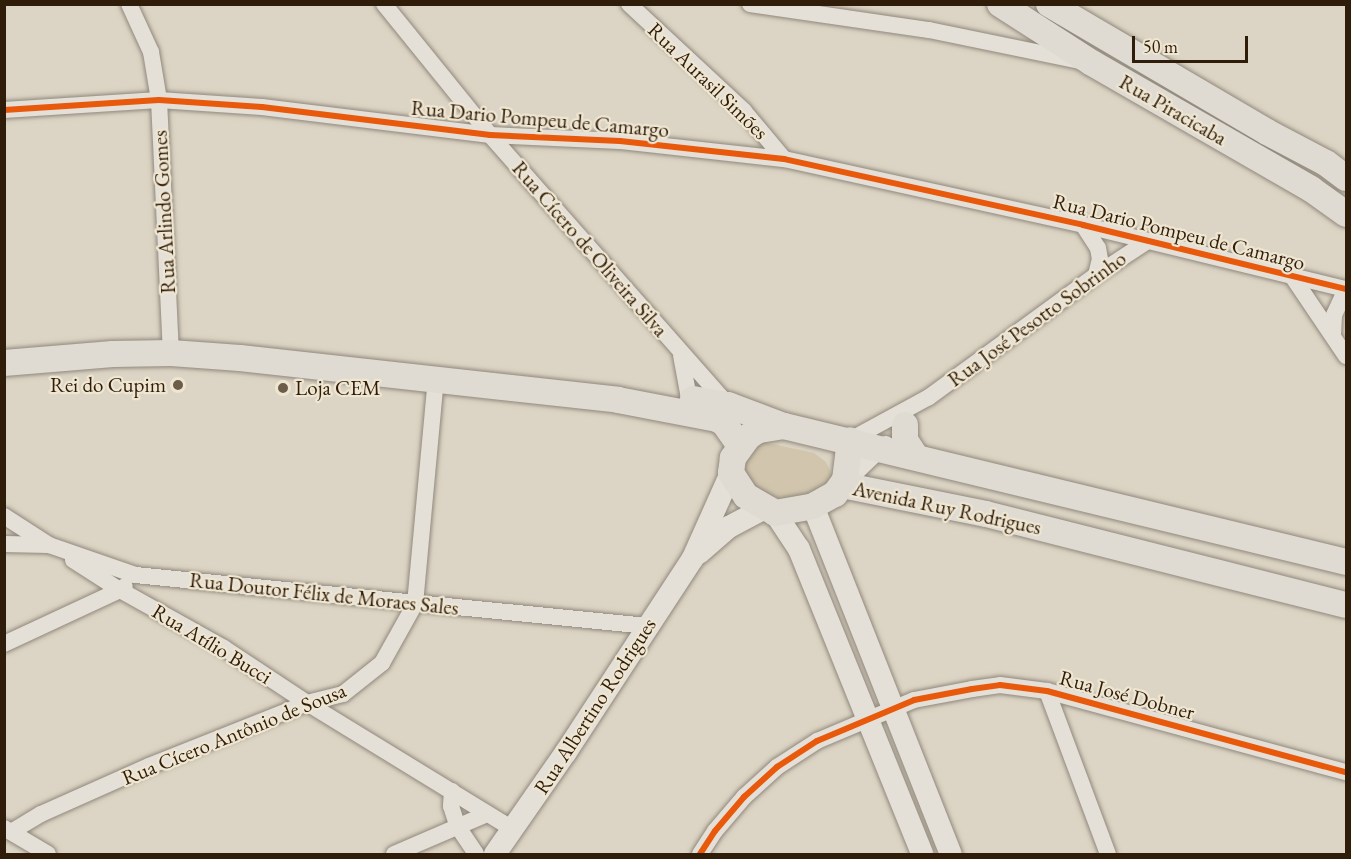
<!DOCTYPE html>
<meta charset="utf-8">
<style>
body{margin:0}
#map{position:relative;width:1351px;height:859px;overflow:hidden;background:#dcd4c4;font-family:"EB Garamond",serif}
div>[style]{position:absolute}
.green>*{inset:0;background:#d1c5ad}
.roads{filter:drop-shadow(0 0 2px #90887c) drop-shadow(0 0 2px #90887c)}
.street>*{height:16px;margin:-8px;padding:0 8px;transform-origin:8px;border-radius:8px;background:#e4e0d8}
.secondary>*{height:22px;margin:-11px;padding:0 11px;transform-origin:11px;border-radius:11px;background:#e4e0d8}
.primary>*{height:26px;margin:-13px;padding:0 13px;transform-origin:13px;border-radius:13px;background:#dfdbd2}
.cycleway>*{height:6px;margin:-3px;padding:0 3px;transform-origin:3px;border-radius:3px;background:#e8590c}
.dots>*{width:16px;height:16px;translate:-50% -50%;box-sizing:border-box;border:3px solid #efe6d2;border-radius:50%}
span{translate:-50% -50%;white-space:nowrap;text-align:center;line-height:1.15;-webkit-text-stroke:4.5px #efe6d2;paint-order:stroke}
.street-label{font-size:21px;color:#301d09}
.poi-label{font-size:21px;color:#301d09}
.right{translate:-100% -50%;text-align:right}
.left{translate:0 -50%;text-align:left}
.frame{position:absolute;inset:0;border:6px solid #301d09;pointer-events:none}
.scale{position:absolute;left:1132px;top:36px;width:116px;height:27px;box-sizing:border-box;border:3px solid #301d09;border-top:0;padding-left:8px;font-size:18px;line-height:21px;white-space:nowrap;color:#301d09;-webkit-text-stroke:4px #efe6d2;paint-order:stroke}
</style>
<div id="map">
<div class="green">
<div style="clip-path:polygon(763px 442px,814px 453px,826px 462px,832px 476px,826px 493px,781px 499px,750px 488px,742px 476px,749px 449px)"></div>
</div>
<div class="roads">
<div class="street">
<div style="left:129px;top:4px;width:53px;rotate:65.4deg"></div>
<div style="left:151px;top:52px;width:49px;rotate:80.5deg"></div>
<div style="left:159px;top:100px;width:253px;rotate:87.3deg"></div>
<div style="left:384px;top:4px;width:169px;rotate:51deg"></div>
<div style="left:490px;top:135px;width:360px;rotate:48.6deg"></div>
<div style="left:629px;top:4px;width:157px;rotate:42.9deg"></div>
<div style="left:744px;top:111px;width:62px;rotate:50.2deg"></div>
<div style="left:750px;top:4px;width:181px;rotate:8.3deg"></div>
<div style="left:929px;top:30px;width:154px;rotate:11.6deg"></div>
<div style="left:4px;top:110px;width:155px;rotate:-3.7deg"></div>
<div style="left:159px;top:100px;width:103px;rotate:3.9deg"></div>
<div style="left:262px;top:107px;width:230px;rotate:7deg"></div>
<div style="left:490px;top:135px;width:130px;rotate:2.6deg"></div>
<div style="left:620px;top:141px;width:165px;rotate:6.3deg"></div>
<div style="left:784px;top:159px;width:306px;rotate:12.4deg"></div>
<div style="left:1083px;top:225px;width:271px;rotate:13.7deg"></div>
<div style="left:1083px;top:225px;width:27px;rotate:57deg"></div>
<div style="left:1098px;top:248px;width:11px;rotate:80deg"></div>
<div style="left:1100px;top:259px;width:16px;rotate:104deg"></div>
<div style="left:1294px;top:279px;width:93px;rotate:56deg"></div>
<div style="left:1333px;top:335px;width:20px;rotate:-87deg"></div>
<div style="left:1334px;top:315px;width:29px;rotate:-65deg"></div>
<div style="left:681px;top:355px;width:44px;rotate:79.5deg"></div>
<div style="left:850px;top:440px;width:90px;rotate:-28.6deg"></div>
<div style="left:929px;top:397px;width:207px;rotate:-36.1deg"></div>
<div style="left:1096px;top:275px;width:60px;rotate:-33.4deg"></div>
<div style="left:844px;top:484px;width:58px;rotate:-43.6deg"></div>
<div style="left:4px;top:516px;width:54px;rotate:32.8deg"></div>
<div style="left:4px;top:544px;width:45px;rotate:1.3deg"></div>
<div style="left:49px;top:545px;width:91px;rotate:19.2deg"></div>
<div style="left:135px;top:575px;width:516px;rotate:5.68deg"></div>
<div style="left:73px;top:560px;width:56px;rotate:32.6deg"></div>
<div style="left:120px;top:590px;width:119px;rotate:29.1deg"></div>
<div style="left:224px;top:648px;width:100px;rotate:33.5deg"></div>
<div style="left:307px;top:703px;width:241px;rotate:31.5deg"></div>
<div style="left:4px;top:644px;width:128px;rotate:-25deg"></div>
<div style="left:120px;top:590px;width:6px;rotate:-39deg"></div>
<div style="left:1047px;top:691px;width:174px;rotate:69.5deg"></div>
<div style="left:452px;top:791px;width:15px;rotate:94deg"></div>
<div style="left:451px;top:806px;width:22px;rotate:72deg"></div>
<div style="left:458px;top:827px;width:32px;rotate:56deg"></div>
<div style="left:4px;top:828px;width:51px;rotate:30.6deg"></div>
<div style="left:11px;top:832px;width:35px;rotate:-31deg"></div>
<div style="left:41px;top:814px;width:118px;rotate:-24deg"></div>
<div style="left:149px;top:766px;width:170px;rotate:-21.7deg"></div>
<div style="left:307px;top:703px;width:37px;rotate:-14deg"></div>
<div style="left:343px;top:694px;width:50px;rotate:-38.5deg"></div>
<div style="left:382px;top:663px;width:68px;rotate:-60.8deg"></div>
<div style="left:415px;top:604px;width:226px;rotate:-84.7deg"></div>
<div style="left:394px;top:854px;width:101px;rotate:-23.3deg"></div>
<div style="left:700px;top:854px;width:27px;rotate:-57deg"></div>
<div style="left:715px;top:831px;width:45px;rotate:-49.5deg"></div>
<div style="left:744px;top:797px;width:45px;rotate:-42.3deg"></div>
<div style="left:777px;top:767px;width:48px;rotate:-33deg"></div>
<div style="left:817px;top:741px;width:105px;rotate:-22.9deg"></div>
<div style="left:914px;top:700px;width:59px;rotate:-10.7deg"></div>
<div style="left:972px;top:689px;width:28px;rotate:-8deg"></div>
<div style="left:1000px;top:685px;width:47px;rotate:7.3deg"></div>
<div style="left:1047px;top:691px;width:310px;rotate:15.2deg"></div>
</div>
<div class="secondary">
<div style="left:813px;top:506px;width:374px;rotate:68.4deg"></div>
<div style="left:775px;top:513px;width:43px;rotate:56.3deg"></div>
<div style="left:799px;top:549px;width:329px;rotate:68deg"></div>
<div style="left:699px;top:553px;width:40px;rotate:-41deg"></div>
<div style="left:729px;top:527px;width:40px;rotate:-28deg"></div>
<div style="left:495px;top:854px;width:124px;rotate:-55.2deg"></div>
<div style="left:566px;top:752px;width:232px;rotate:-56.8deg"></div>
<div style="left:693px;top:558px;width:93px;rotate:-65.9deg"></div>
</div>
<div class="primary">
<div style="left:1000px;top:4px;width:109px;rotate:32.7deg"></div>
<div style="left:1092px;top:63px;width:253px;rotate:29.9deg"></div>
<div style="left:1311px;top:189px;width:43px;rotate:35.5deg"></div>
<div style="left:1049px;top:4px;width:253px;rotate:30.4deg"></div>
<div style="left:1267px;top:132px;width:67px;rotate:27.7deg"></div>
<div style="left:1326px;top:163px;width:25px;rotate:37deg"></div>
<div style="left:4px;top:363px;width:109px;rotate:-4.7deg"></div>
<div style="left:113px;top:354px;width:58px;rotate:-1deg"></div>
<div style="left:171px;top:353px;width:69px;rotate:4.1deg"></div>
<div style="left:240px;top:358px;width:380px;rotate:6.3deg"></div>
<div style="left:618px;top:400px;width:101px;rotate:10.9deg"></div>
<div style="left:717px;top:419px;width:8px;rotate:30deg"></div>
<div style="left:724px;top:423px;width:28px;rotate:55deg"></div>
<div style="left:693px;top:399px;width:36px;rotate:10deg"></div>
<div style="left:728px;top:405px;width:60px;rotate:20.6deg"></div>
<div style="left:784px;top:426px;width:578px;rotate:13.6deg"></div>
<div style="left:905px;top:425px;width:15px;rotate:90deg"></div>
<div style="left:905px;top:440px;width:20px;rotate:57deg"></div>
<div style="left:784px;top:426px;width:26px;rotate:171deg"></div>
<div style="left:758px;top:430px;width:12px;rotate:145deg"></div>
<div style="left:748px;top:437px;width:26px;rotate:126deg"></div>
<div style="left:733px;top:458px;width:15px;rotate:98deg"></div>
<div style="left:731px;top:473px;width:27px;rotate:57deg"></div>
<div style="left:746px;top:496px;width:34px;rotate:30deg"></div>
<div style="left:775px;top:513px;width:39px;rotate:-10deg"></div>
<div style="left:813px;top:506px;width:25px;rotate:-29deg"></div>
<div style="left:835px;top:494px;width:17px;rotate:-54deg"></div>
<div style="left:845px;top:480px;width:40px;rotate:-82.9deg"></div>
<div style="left:842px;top:485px;width:147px;rotate:11.4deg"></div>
<div style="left:986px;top:514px;width:371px;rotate:14.2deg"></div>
</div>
</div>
<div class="cycleway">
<div style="left:4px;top:110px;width:155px;rotate:-3.7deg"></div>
<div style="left:159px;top:100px;width:103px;rotate:3.9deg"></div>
<div style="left:262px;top:107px;width:230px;rotate:7deg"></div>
<div style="left:490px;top:135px;width:130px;rotate:2.6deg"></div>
<div style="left:620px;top:141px;width:165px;rotate:6.3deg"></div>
<div style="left:784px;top:159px;width:306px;rotate:12.4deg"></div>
<div style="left:1083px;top:225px;width:271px;rotate:13.7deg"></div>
<div style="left:700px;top:854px;width:27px;rotate:-57deg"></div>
<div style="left:715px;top:831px;width:45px;rotate:-49.5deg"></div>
<div style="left:744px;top:797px;width:45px;rotate:-42.3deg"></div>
<div style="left:777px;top:767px;width:48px;rotate:-33deg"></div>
<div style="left:817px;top:741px;width:105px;rotate:-22.9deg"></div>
<div style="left:914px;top:700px;width:59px;rotate:-10.7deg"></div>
<div style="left:972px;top:689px;width:28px;rotate:-8deg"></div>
<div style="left:1000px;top:685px;width:47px;rotate:7.3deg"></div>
<div style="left:1047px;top:691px;width:310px;rotate:15.2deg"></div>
</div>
<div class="dots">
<div style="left:178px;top:385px;background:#6c5d4a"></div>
<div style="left:283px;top:388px;background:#6c5d4a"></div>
</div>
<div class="street-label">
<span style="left:708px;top:81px;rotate:44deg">Rua Aurasil Simões</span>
<span style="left:1173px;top:110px;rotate:30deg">Rua Piracicaba</span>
<span style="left:540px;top:119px;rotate:5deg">Rua Dario Pompeu de Camargo</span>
<span style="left:164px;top:212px;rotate:-93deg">Rua Arlindo Gomes</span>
<span style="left:1179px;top:232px;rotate:14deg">Rua Dario Pompeu de Camargo</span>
<span style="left:590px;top:249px;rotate:49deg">Rua Cícero de Oliveira Silva</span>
<span style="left:1037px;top:319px;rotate:-36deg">Rua José Pesotto Sobrinho</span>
<span style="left:947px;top:508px;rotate:12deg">Avenida Ruy Rodrigues</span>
<span style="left:324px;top:594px;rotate:6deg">Rua Doutor Félix de Moraes Sales</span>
<span style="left:212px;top:644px;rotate:31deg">Rua Atílio Bucci</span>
<span style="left:1127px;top:695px;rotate:15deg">Rua José Dobner</span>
<span style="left:595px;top:706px;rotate:-57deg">Rua Albertino Rodrigues</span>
<span style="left:234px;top:734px;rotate:-22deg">Rua Cícero Antônio de Sousa</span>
</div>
<div class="poi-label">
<span class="right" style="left:166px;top:385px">Rei do Cupim</span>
<span class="left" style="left:295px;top:388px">Loja CEM</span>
</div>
<div class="frame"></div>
<div class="scale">50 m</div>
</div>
